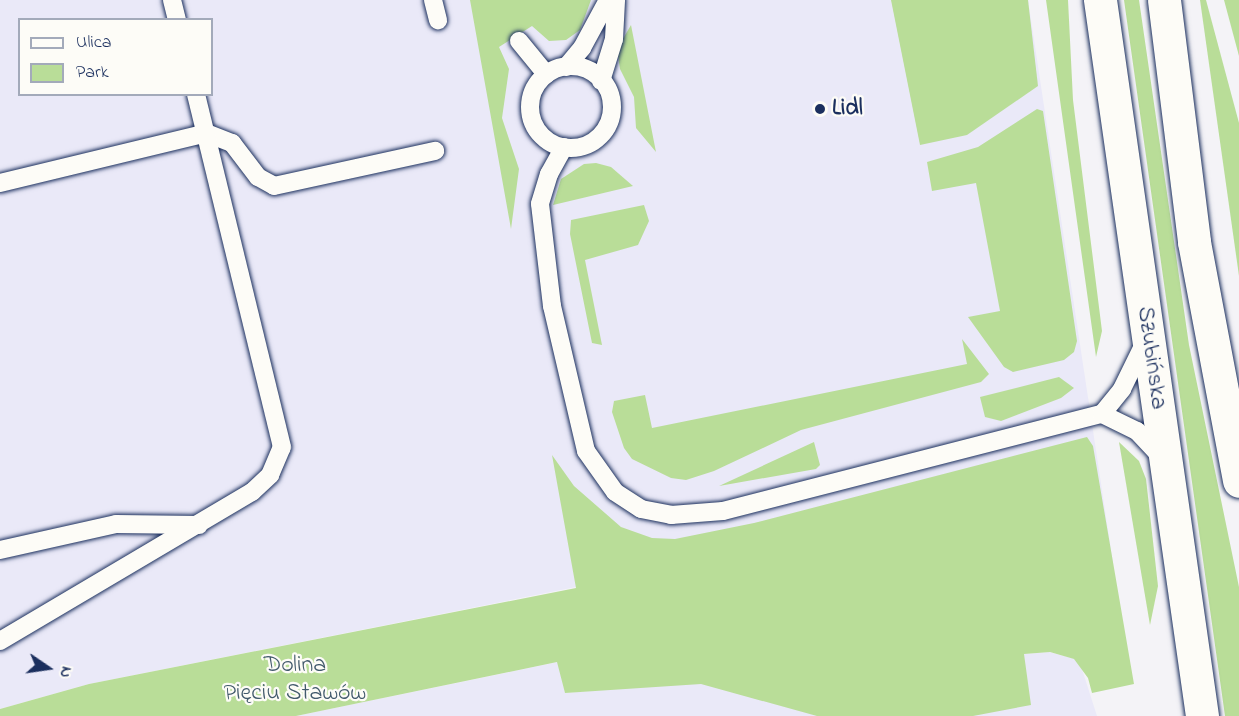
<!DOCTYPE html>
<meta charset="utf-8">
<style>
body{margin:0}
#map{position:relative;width:1239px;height:716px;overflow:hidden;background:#f4f3f7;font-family:"Indie Flower",sans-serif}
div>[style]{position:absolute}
.built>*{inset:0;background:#eae9f8}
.green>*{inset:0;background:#b9dd98}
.roads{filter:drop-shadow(0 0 2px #1b2f5e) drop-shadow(0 0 2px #1b2f5e)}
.service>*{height:18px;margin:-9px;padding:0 9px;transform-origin:9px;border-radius:9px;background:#fdfcf7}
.service>.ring{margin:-9px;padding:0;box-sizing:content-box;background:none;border:18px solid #fdfcf7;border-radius:50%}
.secondary>*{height:33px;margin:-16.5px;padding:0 16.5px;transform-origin:16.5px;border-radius:16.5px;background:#fdfcf7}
.dots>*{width:16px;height:16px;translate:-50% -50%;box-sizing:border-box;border:3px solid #fdfcf7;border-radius:50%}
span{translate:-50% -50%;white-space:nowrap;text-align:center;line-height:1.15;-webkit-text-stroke:4.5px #fdfcf7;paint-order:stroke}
.poi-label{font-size:24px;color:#1b2f5e;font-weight:700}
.left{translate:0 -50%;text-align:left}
.street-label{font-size:24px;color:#1b2f5e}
.park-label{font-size:24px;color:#425a6c}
.legend{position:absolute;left:18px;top:18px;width:195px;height:78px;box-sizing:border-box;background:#fdfcf7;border:2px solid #a3aaba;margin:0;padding:8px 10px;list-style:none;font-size:18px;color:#1b2f5e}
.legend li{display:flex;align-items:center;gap:12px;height:30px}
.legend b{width:30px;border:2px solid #a3aaba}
.north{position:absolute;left:18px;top:638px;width:60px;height:60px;-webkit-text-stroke:4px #fdfcf7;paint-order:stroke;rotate:103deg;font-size:16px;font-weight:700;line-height:24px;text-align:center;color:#1b2f5e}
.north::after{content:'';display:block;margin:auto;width:21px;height:27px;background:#1b2f5e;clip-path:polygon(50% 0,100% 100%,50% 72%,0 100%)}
</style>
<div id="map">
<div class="built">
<div style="clip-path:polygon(evenodd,0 0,1028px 0,1113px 563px,576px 587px,89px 684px,0 709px,0 0,20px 20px,212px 20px,212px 94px,20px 94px,20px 20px)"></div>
<div style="clip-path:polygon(1049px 652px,1075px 659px,1081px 666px,1097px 716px,296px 716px,558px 662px,565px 693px)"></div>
</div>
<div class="green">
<div style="clip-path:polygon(470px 0,591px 0,580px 30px,566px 40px,549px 41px,532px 26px,499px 47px,509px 69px,502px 118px,519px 169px,511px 229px)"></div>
<div style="clip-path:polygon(891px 0,1028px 0,1038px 86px,967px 135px,920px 145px)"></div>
<div style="clip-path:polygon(1046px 0,1068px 0,1073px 100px,1102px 331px,1096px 357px)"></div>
<div style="clip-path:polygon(1124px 0,1139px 0,1189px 345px,1239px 587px,1239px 716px,1225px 716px)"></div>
<div style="clip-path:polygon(1200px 0,1206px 0,1239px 123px,1239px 276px)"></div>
<div style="clip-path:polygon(1224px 0,1239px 0,1239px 56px)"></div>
<div style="clip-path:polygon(631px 25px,656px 152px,636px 128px,634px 97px,620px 69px,617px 49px)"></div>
<div style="clip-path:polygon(1037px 109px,1043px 111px,1077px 341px,1074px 352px,1064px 360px,1013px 372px,1004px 367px,968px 317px,1000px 311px,976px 183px,932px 191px,927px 162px,978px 147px)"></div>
<div style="clip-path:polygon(596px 163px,611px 167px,633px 186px,553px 205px,561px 179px,584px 164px)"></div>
<div style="clip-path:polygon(644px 205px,649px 221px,638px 245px,585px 260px,602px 345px,592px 343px,570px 234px,571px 220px)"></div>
<div style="clip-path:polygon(962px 339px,989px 374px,981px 382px,801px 430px,714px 471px,686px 480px,671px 478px,632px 459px,624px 448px,612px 412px,614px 401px,645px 395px,652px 428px,967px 364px)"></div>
<div style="clip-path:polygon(1059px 377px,1074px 388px,1061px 398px,1001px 421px,985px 417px,980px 397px)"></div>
<div style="clip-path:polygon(1087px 437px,1093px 446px,1134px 684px,1092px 693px,1088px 678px,1074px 659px,1050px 652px,1024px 654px,1031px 705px,973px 716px,817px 716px,701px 684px,565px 693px,557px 662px,296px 716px,0 716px,0 709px,89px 684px,576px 588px,552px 455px,574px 486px,621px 527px,652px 538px,675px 539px,754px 523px)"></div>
<div style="clip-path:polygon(814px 442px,820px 465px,816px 469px,719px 486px)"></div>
<div style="clip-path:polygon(1119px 442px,1139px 461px,1146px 479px,1158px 586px,1150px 625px)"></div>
</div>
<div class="roads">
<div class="service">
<div style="left:172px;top:0;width:21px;rotate:76deg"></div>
<div style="left:433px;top:0;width:21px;rotate:76deg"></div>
<div style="left:519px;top:41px;width:43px;rotate:50.7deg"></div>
<div class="ring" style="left:530px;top:66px;width:64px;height:64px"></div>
<div style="left:566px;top:67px;width:25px;rotate:-50deg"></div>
<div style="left:582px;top:48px;width:55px;rotate:-61.6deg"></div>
<div style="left:601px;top:81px;width:44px;rotate:-72.8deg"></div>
<div style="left:614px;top:39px;width:39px;rotate:-87deg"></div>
<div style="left:564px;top:147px;width:31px;rotate:119deg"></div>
<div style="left:549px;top:174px;width:31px;rotate:107deg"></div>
<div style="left:540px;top:204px;width:103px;rotate:83.3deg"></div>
<div style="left:552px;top:306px;width:149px;rotate:76.8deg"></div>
<div style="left:586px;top:451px;width:50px;rotate:54.7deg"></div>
<div style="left:615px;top:492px;width:31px;rotate:33deg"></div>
<div style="left:641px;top:509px;width:31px;rotate:11deg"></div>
<div style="left:671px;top:515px;width:52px;rotate:-4.4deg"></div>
<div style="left:723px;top:511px;width:391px;rotate:-14.4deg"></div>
<div style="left:1102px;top:414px;width:32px;rotate:-51deg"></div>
<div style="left:1122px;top:389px;width:52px;rotate:-63.9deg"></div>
<div style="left:0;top:183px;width:212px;rotate:-13.6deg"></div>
<div style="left:206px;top:133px;width:28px;rotate:21deg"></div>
<div style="left:232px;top:143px;width:43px;rotate:52.6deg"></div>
<div style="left:258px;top:177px;width:18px;rotate:29deg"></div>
<div style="left:274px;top:186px;width:165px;rotate:-12.3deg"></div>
<div style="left:1102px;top:414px;width:39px;rotate:26deg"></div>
<div style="left:1137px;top:431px;width:34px;rotate:47deg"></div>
<div style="left:0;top:550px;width:119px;rotate:-12.6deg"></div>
<div style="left:116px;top:524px;width:83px;rotate:0.7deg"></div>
<div style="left:0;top:641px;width:293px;rotate:-30.6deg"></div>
<div style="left:252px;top:492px;width:25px;rotate:-43deg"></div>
<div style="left:270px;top:475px;width:30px;rotate:-67deg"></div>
<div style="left:282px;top:447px;width:363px;rotate:-103.7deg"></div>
</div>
<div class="secondary">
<div style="left:1100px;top:0;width:723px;rotate:81.89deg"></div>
<div style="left:1164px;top:0;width:244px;rotate:82.9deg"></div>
<div style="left:1194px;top:242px;width:243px;rotate:79.3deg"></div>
</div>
</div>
<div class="dots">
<div style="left:820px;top:109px;background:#1b2f5e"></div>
</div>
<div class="poi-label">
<span class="left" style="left:832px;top:109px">Lidl</span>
</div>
<div class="street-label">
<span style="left:1151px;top:358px;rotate:82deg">Szubińska</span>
</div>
<div class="park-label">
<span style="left:295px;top:680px">Dolina<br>Pięciu Stawów</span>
</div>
<ul class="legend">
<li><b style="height:8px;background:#fdfcf7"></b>Ulica</li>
<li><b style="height:16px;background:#b9dd98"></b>Park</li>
</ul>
<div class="north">N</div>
</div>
